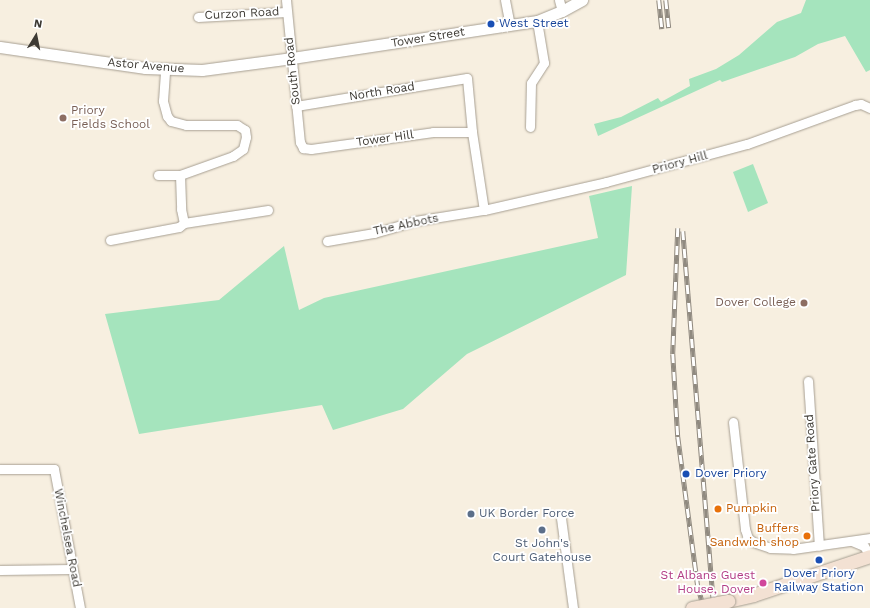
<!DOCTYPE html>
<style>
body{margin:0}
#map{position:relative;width:870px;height:608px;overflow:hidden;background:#f7efe0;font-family:"Work Sans",sans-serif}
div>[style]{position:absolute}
.green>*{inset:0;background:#a5e4bd}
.roads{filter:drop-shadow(0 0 1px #a79f92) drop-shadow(0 0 1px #a79f92)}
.minor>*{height:9px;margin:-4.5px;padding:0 4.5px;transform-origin:4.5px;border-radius:4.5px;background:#fff}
.tertiary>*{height:11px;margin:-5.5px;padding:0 5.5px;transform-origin:5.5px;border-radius:5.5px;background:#fff}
.secondary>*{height:13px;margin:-6.5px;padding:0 6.5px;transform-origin:6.5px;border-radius:6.5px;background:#f3e1d3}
.rail>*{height:4.5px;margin-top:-2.25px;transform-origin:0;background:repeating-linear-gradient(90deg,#fff 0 9px,#908a80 0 18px);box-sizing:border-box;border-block:1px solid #908a80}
.bridges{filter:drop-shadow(0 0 1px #a79f92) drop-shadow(0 0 1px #a79f92)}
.secondary-bridge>*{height:13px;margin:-6.5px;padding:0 6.5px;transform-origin:6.5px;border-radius:6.5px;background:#f3e1d3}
.dots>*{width:11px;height:11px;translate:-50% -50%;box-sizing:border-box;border:2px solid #fff;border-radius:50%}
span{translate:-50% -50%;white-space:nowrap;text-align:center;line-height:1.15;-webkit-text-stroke:3.5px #fff;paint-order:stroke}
.street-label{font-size:12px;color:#3d3a34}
.transit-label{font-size:12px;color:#164399}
.left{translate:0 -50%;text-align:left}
.education-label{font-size:12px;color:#785e54}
.right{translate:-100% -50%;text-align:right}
.food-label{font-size:12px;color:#c56008}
.service-label{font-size:12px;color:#4e5e75}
.hotel-label{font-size:12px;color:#b23c85}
.north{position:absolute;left:16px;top:16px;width:40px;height:40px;-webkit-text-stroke:3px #fff;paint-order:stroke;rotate:10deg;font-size:11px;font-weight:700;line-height:16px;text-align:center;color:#3d3a34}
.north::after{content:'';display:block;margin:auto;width:14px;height:18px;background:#3d3a34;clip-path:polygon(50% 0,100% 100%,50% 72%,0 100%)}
</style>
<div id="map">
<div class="green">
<div style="clip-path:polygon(806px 0,870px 0,870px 70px,866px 72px,845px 36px,818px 44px,795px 57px,722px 82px,720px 80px,598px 136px,594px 124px,621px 117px,658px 98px,661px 102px,690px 86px,689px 79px,716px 69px,739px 55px,777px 22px,801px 13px)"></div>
<div style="clip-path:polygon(753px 164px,768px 203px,748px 212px,733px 172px)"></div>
<div style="clip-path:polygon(632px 186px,626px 275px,467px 354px,403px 409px,333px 430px,322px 405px,139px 434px,105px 314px,219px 300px,284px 246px,299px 310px,324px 298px,598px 238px,589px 196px)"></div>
</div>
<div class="roads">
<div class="minor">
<div style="left:286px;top:0;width:143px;rotate:84.4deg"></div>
<div style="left:300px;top:142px;width:7px;rotate:63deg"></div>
<div style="left:303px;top:148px;width:8px;rotate:7deg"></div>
<div style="left:311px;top:149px;width:123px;rotate:-7.9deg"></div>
<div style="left:433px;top:132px;width:39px"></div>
<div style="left:505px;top:0;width:26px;rotate:79deg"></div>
<div style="left:559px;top:0;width:11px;rotate:75deg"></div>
<div style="left:198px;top:17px;width:88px;rotate:-3.3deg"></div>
<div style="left:296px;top:106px;width:173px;rotate:-9.3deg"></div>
<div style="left:467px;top:78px;width:54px;rotate:84.7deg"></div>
<div style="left:472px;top:132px;width:79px;rotate:81.3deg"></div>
<div style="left:530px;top:127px;width:44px;rotate:-88.7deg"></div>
<div style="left:531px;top:83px;width:24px;rotate:-57deg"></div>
<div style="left:544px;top:63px;width:43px;rotate:-99.5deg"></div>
<div style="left:158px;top:175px;width:22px"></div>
<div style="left:180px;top:175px;width:56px;rotate:-19.7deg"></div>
<div style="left:233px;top:156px;width:12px;rotate:-35deg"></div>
<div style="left:243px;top:149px;width:12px;rotate:-76deg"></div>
<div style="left:246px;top:137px;width:7px;rotate:-98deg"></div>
<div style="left:245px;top:130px;width:9px;rotate:-148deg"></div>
<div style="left:237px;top:125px;width:51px;rotate:180deg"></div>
<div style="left:186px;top:125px;width:16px;rotate:-165deg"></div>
<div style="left:171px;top:121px;width:6px;rotate:-129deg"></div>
<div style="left:167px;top:116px;width:16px;rotate:-105deg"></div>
<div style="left:163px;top:101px;width:31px;rotate:-86deg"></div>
<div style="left:180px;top:175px;width:34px;rotate:88deg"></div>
<div style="left:181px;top:209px;width:14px;rotate:78deg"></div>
<div style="left:184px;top:223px;width:85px;rotate:-8.8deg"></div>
<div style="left:110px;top:240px;width:70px;rotate:-10.7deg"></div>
<div style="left:179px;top:227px;width:6px;rotate:-39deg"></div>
<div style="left:327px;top:241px;width:48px;rotate:-9.7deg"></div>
<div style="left:374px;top:233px;width:43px;rotate:-16.3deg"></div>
<div style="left:415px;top:221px;width:70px;rotate:-9.1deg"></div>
<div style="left:484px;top:210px;width:125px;rotate:-12.9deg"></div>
<div style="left:606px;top:182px;width:146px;rotate:-15.1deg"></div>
<div style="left:747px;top:144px;width:115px;rotate:-19.9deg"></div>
<div style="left:855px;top:105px;width:6px;rotate:-9deg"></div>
<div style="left:861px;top:104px;width:10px;rotate:24deg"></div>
<div style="left:808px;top:381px;width:165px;rotate:86.2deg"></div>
<div style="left:733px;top:422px;width:108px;rotate:83.6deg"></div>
<div style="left:745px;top:529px;width:9px;rotate:72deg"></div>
<div style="left:748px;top:538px;width:6px;rotate:39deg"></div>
<div style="left:753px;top:542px;width:18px;rotate:19deg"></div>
<div style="left:770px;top:548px;width:23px;rotate:2deg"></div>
<div style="left:793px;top:549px;width:78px;rotate:-8.1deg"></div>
<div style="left:0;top:469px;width:54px"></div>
<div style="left:54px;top:469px;width:141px;rotate:79.4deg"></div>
<div style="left:561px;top:518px;width:91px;rotate:82.4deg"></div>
<div style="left:852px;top:541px;width:13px;rotate:23deg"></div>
<div style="left:864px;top:546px;width:12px;rotate:59deg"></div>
<div style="left:0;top:570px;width:72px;rotate:-0.8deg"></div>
</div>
<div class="tertiary">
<div style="left:0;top:47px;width:147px;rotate:8.2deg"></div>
<div style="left:145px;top:68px;width:57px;rotate:2deg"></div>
<div style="left:202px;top:70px;width:91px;rotate:-7.6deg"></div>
<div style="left:292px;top:58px;width:248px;rotate:-8.6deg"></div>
<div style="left:537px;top:21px;width:27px;rotate:-22deg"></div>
<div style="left:562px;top:11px;width:23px;rotate:-29deg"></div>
</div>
<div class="secondary">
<div style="left:728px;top:601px;width:26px;rotate:-13deg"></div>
<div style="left:753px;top:595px;width:123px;rotate:-18.4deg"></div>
</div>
</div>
<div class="rail">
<div style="left:659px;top:0;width:29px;rotate:84deg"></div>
<div style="left:666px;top:0;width:28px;rotate:84deg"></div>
<div style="left:678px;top:228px;width:126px;rotate:92.3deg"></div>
<div style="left:673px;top:354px;width:83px;rotate:86.6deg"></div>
<div style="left:678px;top:437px;width:150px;rotate:82.4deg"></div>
<div style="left:698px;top:586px;width:23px;rotate:75deg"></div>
<div style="left:683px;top:231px;width:378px;rotate:85.3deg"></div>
</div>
<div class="bridges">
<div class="secondary-bridge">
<div style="left:692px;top:608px;width:37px;rotate:-11deg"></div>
</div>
</div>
<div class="dots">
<div style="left:491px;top:24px;background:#1a4fb4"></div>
<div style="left:63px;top:118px;background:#8d6e63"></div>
<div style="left:804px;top:303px;background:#8d6e63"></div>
<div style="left:686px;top:474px;background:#1a4fb4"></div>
<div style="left:718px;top:509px;background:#e8710a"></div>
<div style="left:471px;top:514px;background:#5c6f8a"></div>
<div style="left:542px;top:530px;background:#5c6f8a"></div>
<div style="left:807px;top:536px;background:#e8710a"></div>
<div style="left:819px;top:560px;background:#1a4fb4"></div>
<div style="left:763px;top:583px;background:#d1479c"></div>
</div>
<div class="street-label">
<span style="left:242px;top:14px;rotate:-3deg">Curzon Road</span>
<span style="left:428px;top:38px;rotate:-9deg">Tower Street</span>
<span style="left:146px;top:66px;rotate:5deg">Astor Avenue</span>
<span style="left:293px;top:71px;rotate:-96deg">South Road</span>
<span style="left:382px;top:92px;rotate:-9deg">North Road</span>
<span style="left:385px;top:139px;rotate:-8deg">Tower Hill</span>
<span style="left:680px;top:163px;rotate:-15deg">Priory Hill</span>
<span style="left:406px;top:225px;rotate:-12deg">The Abbots</span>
<span style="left:813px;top:463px;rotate:-94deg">Priory Gate Road</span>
<span style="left:67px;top:538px;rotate:79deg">Winchelsea Road</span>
</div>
<div class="transit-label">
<span class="left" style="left:499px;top:24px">West Street</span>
<span class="left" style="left:695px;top:474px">Dover Priory</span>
<span style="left:819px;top:581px">Dover Priory<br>Railway Station</span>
</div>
<div class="education-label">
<span class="left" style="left:71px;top:118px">Priory<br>Fields School</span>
<span class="right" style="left:796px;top:303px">Dover College</span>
</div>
<div class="food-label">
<span class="left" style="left:726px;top:509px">Pumpkin</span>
<span class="right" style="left:799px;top:536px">Buffers<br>Sandwich shop</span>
</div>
<div class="service-label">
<span class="left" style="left:479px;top:514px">UK Border Force</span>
<span style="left:542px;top:551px">St John's<br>Court Gatehouse</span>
</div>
<div class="hotel-label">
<span class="right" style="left:755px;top:583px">St Albans Guest<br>House, Dover</span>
</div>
<div class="north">N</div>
</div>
